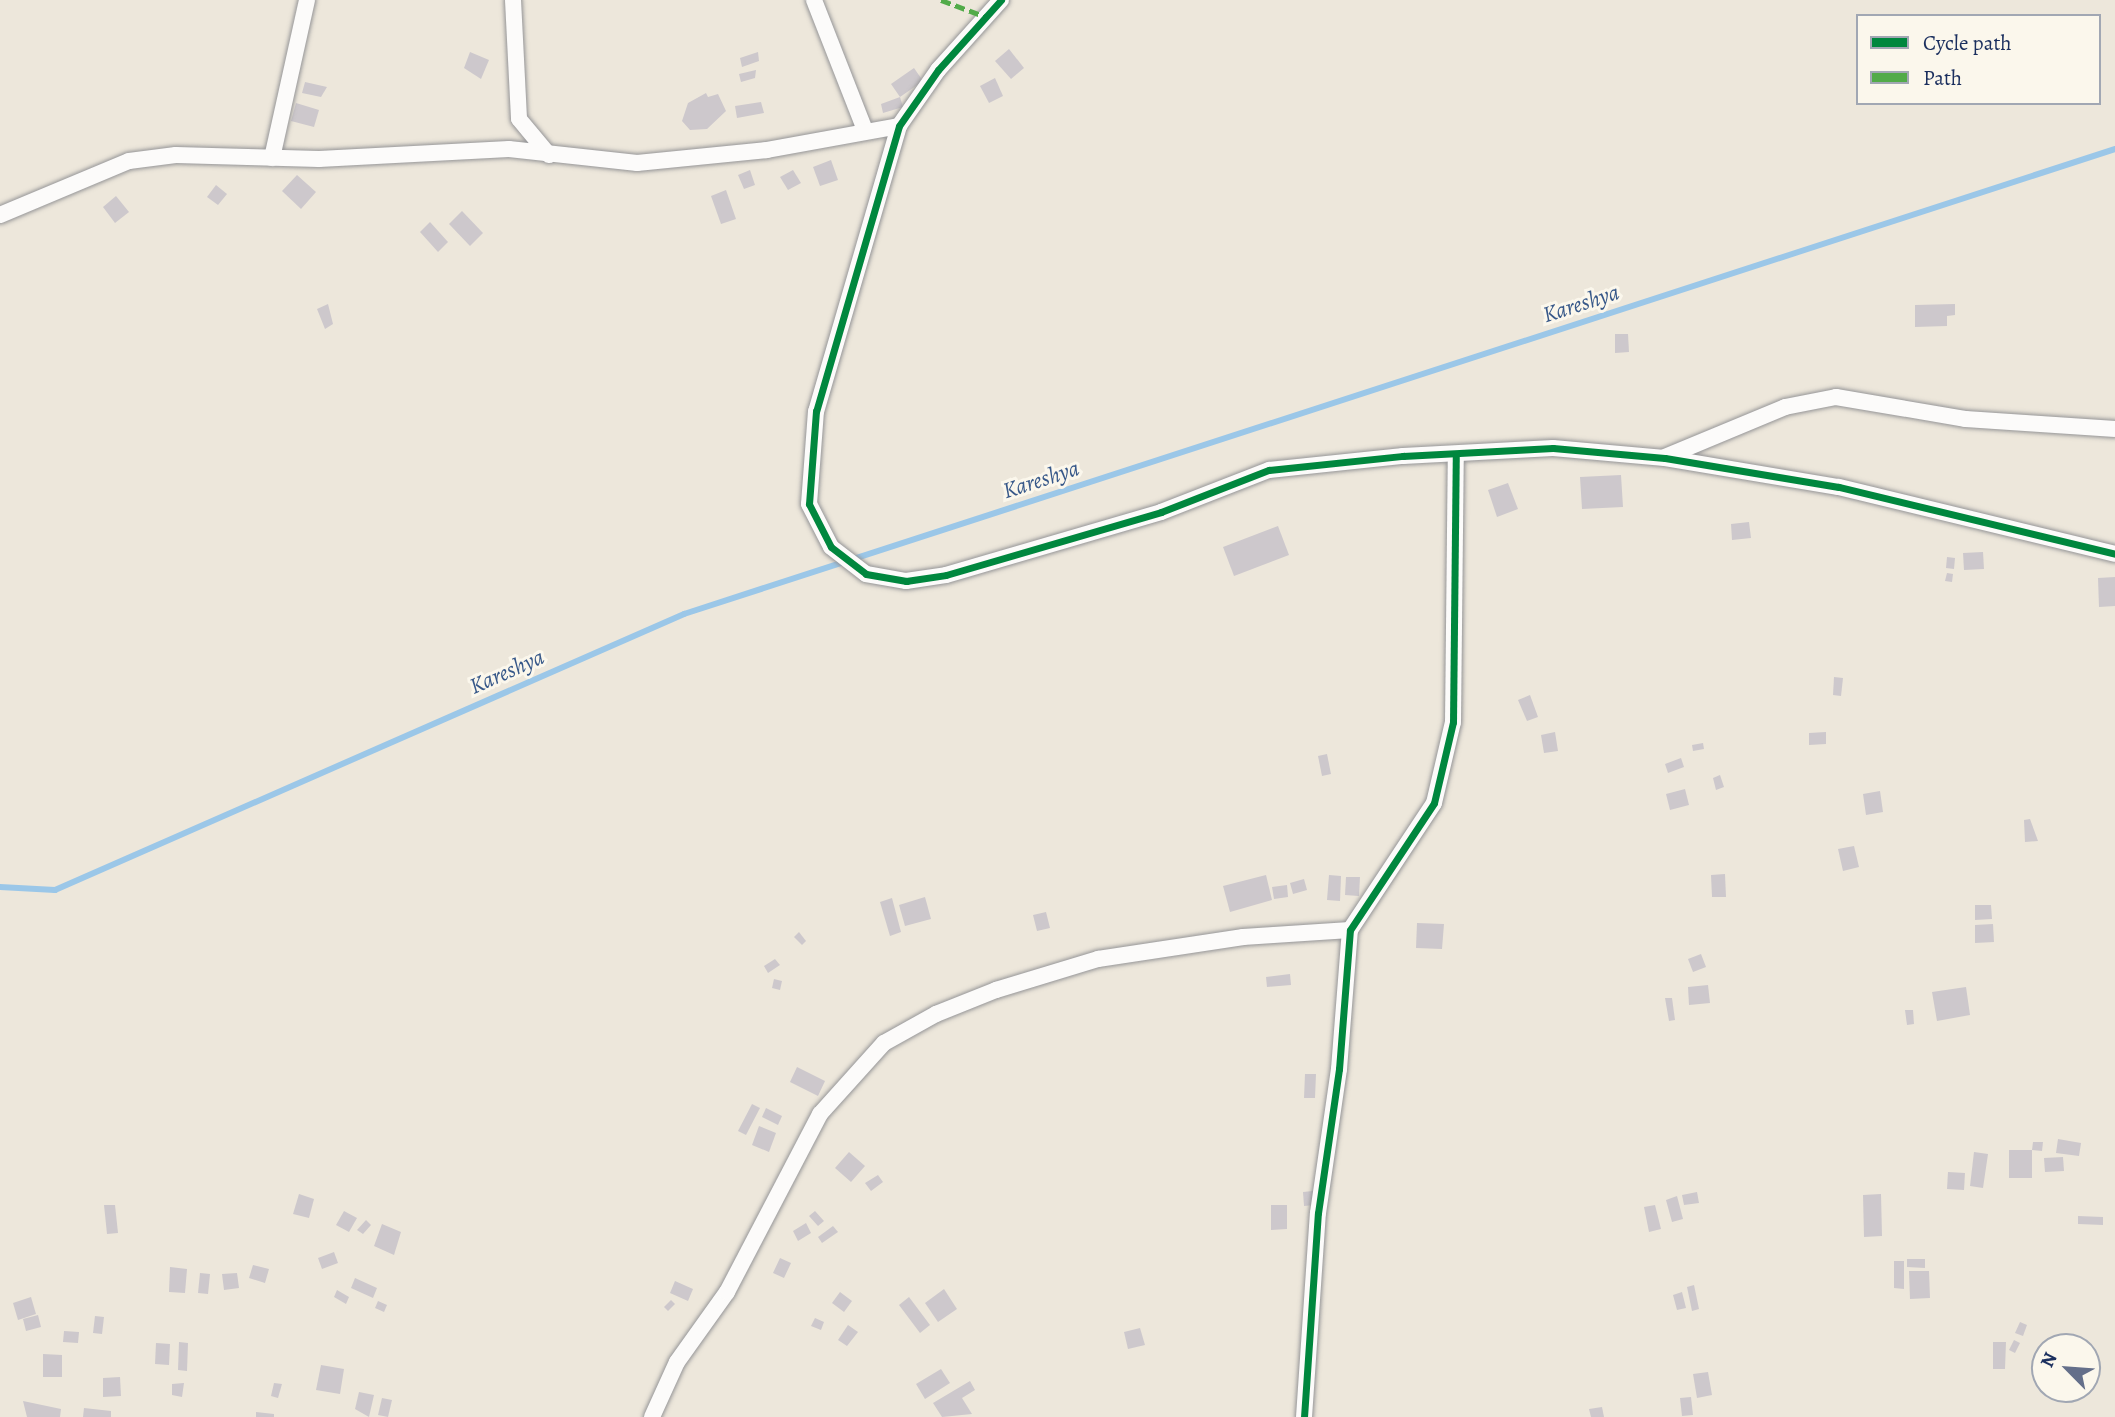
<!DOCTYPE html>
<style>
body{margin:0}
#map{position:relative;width:2115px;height:1417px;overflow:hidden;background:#ede7db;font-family:Alegreya,serif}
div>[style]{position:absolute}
.stream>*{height:6px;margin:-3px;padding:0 3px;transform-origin:3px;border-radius:3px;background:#9bc7e8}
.building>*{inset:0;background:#cdc8cc}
.roads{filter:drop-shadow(0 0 2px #959597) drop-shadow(0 0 2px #959597)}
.street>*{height:16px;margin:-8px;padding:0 8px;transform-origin:8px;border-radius:8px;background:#fcfbfa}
.quiet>*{height:5px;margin-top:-2.5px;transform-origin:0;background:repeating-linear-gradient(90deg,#52ab49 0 10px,transparent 0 15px)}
.cycleway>*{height:7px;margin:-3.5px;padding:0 3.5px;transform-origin:3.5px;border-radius:3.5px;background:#00873e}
span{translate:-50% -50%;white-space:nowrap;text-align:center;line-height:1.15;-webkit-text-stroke:6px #fbf7ec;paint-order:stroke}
.water-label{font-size:23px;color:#375889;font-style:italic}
.legend{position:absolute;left:1856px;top:14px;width:245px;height:91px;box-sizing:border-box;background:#fbf7ec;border:2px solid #a1a7b3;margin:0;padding:9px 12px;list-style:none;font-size:21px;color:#1b2f5e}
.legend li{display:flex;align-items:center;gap:14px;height:35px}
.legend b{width:35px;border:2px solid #a1a7b3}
.north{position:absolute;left:2031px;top:1333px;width:70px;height:70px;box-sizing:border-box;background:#fbf7ec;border:2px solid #a1a7b3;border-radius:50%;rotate:295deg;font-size:19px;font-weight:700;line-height:28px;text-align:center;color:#1b2f5e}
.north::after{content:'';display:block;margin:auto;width:24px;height:32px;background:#646f8a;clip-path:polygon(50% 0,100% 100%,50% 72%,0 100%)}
</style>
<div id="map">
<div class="stream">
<div style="left:0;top:887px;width:55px;rotate:3.1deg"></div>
<div style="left:55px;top:890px;width:687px;rotate:-23.69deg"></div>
<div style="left:684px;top:614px;width:1505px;rotate:-18deg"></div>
</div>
<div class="building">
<div style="clip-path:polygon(1009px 49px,1024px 68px,1011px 79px,995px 61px)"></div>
<div style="clip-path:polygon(470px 52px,489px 60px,481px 79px,464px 68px)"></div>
<div style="clip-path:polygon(758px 52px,759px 61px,742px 67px,740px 58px)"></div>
<div style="clip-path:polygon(914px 68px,923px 81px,900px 97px,903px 107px,883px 113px,881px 104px,900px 97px,891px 84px)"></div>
<div style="clip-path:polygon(756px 70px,755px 78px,741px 82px,739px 74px)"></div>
<div style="clip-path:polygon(995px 78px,1003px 96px,989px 103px,980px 86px)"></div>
<div style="clip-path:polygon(305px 82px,327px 87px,321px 97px,302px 93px)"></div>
<div style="clip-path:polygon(706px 93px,708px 97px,718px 94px,726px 111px,707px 129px,690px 130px,682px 121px,688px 103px)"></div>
<div style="clip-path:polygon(761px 102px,764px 113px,737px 118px,735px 106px)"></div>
<div style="clip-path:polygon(296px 103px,319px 110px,314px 127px,291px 121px)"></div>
<div style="clip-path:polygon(831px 160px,838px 180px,820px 186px,813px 167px)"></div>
<div style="clip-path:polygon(750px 170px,755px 185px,744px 189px,738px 175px)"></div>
<div style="clip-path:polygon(793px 170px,801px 183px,788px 190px,780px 177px)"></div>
<div style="clip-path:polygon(297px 175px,316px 192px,301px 209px,282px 191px)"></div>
<div style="clip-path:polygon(216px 185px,227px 194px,218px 205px,207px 197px)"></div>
<div style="clip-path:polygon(726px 190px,736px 219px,721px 224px,711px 196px)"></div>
<div style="clip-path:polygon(116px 196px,129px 212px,115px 223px,103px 207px)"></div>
<div style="clip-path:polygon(462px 211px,483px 233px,470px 246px,449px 224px)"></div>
<div style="clip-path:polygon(430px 222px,448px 242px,438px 252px,420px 232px)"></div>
<div style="clip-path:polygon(328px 304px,333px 324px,325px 329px,317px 309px)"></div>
<div style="clip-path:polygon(1955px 304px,1955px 315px,1947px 316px,1947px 326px,1915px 327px,1915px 305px)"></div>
<div style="clip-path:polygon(1615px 334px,1628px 334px,1629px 352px,1615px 353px)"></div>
<div style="clip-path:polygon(1621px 475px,1623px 507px,1582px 509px,1580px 477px)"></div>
<div style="clip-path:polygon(1508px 483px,1518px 509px,1497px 517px,1488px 490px)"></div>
<div style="clip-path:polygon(1749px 522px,1751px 538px,1732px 540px,1731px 524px)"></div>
<div style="clip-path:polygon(1278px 526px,1289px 555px,1234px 576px,1223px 547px)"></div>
<div style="clip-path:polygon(1983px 552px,1984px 569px,1964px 570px,1963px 553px)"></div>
<div style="clip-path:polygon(1947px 557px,1955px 558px,1954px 569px,1946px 568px)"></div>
<div style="clip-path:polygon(1947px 573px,1953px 574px,1952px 582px,1945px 581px)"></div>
<div style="clip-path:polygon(2115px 577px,2115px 606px,2099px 607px,2098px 578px)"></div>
<div style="clip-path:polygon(1834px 677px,1843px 678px,1841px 696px,1833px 695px)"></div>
<div style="clip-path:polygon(1530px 695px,1538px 717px,1527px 721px,1518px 700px)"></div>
<div style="clip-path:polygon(1555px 732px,1558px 751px,1544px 753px,1541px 735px)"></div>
<div style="clip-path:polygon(1826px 732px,1826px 744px,1809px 745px,1809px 733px)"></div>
<div style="clip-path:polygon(1703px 743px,1704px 749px,1693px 751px,1692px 745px)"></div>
<div style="clip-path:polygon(1327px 754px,1331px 774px,1322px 776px,1318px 756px)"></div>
<div style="clip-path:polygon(1681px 758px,1684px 767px,1668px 773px,1665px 764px)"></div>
<div style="clip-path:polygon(1720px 775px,1724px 787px,1716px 790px,1713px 778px)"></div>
<div style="clip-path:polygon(1685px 789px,1689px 805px,1670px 810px,1666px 794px)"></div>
<div style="clip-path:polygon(1880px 791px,1883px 812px,1866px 815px,1863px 794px)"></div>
<div style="clip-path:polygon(2030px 819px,2038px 841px,2025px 842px,2024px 820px)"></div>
<div style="clip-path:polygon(1854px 846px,1859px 867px,1843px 871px,1838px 849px)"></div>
<div style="clip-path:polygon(1725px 874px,1726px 897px,1712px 897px,1711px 875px)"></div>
<div style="clip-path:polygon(1266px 875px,1272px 900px,1230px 912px,1223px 886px)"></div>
<div style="clip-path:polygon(1329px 875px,1341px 876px,1340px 901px,1327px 900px)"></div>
<div style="clip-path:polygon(1346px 877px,1360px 877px,1359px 896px,1345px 895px)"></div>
<div style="clip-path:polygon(1304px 879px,1307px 890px,1293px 894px,1290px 883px)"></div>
<div style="clip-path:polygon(1287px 885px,1288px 897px,1274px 899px,1272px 887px)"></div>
<div style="clip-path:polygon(925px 897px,931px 919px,905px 926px,899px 905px)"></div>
<div style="clip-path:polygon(892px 898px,901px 932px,890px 936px,880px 902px)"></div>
<div style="clip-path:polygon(1975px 905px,1991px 905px,1992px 919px,1975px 920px)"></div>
<div style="clip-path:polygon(1046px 912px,1050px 928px,1037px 931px,1033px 915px)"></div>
<div style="clip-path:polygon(1417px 923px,1444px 924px,1442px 949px,1416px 948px)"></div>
<div style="clip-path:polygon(1993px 924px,1994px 942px,1975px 943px,1975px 925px)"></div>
<div style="clip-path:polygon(799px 932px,806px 941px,802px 945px,794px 937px)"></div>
<div style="clip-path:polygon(1701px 954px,1706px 967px,1693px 972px,1688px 959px)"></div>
<div style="clip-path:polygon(775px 959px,780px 965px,768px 973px,764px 966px)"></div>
<div style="clip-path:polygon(1290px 974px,1291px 985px,1267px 987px,1266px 977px)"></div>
<div style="clip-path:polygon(774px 979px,782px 981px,780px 990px,772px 988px)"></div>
<div style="clip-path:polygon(1708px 985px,1710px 1003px,1689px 1005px,1688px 987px)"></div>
<div style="clip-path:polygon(1966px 987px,1970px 1015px,1937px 1021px,1932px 992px)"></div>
<div style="clip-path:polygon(1665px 998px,1672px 998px,1675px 1020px,1669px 1021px)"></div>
<div style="clip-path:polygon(1905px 1010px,1913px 1010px,1914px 1024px,1907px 1025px)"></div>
<div style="clip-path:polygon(797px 1067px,825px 1081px,818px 1096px,790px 1082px)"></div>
<div style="clip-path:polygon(1305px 1074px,1316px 1074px,1315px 1098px,1304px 1098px)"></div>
<div style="clip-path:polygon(752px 1104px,760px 1108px,746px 1135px,738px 1131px)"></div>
<div style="clip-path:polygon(766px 1108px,782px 1116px,778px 1125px,762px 1117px)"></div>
<div style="clip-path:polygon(759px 1126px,776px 1133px,769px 1152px,752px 1145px)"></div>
<div style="clip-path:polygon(2058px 1139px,2081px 1143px,2079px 1156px,2056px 1153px)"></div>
<div style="clip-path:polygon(2033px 1142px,2043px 1142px,2042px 1151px,2032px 1150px)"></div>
<div style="clip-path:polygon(2009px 1150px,2032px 1150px,2032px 1178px,2009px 1178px)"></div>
<div style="clip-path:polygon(849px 1152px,865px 1166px,851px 1182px,835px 1168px)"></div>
<div style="clip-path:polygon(1974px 1152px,1988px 1154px,1983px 1188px,1970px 1186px)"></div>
<div style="clip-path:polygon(2063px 1157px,2064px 1171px,2045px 1172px,2044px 1158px)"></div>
<div style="clip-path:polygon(1948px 1172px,1965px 1173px,1964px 1190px,1947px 1189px)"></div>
<div style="clip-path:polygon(878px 1175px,883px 1182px,871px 1191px,865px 1183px)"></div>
<div style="clip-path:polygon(1313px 1191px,1314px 1205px,1304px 1206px,1303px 1192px)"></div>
<div style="clip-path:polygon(1697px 1192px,1699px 1203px,1684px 1205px,1682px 1195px)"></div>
<div style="clip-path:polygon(299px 1194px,314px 1199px,309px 1218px,293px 1214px)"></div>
<div style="clip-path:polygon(1881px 1194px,1882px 1236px,1864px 1237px,1863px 1195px)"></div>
<div style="clip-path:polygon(1677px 1196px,1683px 1219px,1672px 1222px,1666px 1200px)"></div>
<div style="clip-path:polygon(104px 1205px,115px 1205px,118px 1233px,107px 1234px)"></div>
<div style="clip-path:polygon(1271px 1205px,1287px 1205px,1287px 1229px,1271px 1230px)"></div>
<div style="clip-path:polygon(1655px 1205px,1661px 1229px,1649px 1232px,1644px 1207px)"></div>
<div style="clip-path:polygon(344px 1211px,357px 1218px,349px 1232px,336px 1225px)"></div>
<div style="clip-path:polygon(815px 1211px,824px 1221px,818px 1226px,809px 1216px)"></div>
<div style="clip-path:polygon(2078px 1216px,2103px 1217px,2103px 1225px,2078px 1224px)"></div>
<div style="clip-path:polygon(366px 1220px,371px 1225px,363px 1234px,357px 1230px)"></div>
<div style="clip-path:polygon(806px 1223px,811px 1233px,798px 1241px,793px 1231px)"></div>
<div style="clip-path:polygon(382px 1224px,401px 1232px,394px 1255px,374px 1246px)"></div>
<div style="clip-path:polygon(833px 1226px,838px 1232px,822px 1243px,818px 1237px)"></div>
<div style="clip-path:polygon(334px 1252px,338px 1263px,322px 1269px,318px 1258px)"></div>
<div style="clip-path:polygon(780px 1258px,791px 1263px,784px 1278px,773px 1273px)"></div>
<div style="clip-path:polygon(1907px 1259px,1925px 1259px,1925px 1268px,1907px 1267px)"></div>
<div style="clip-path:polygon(1894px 1261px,1904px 1261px,1904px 1289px,1894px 1288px)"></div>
<div style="clip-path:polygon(253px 1265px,269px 1269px,265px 1283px,249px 1278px)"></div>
<div style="clip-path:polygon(170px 1267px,187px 1269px,185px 1293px,169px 1292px)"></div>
<div style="clip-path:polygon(1909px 1271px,1929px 1271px,1930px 1298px,1910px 1299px)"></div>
<div style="clip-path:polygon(200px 1273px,210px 1274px,208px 1294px,198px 1293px)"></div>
<div style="clip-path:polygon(237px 1273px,239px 1288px,224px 1290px,222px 1274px)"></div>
<div style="clip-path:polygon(355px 1278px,377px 1288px,373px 1298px,351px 1288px)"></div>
<div style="clip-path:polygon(675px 1281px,693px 1289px,688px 1301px,670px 1293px)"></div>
<div style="clip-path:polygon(1694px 1285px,1699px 1309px,1692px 1311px,1687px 1287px)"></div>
<div style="clip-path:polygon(944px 1289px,957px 1309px,938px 1322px,925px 1303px)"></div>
<div style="clip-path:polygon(337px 1290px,349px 1297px,346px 1304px,334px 1297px)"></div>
<div style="clip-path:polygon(840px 1292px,852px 1301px,844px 1312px,832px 1303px)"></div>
<div style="clip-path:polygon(1682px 1292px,1686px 1308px,1677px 1310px,1673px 1295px)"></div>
<div style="clip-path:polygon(31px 1297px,36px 1314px,18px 1320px,13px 1303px)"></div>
<div style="clip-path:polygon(909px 1297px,930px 1325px,920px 1333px,899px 1305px)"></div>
<div style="clip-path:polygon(671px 1300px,675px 1304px,668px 1311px,664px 1307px)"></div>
<div style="clip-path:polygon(378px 1301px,387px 1305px,384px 1312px,375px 1308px)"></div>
<div style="clip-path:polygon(38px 1315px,41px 1327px,26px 1331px,23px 1319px)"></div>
<div style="clip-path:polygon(95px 1316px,104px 1317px,102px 1334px,93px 1333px)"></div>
<div style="clip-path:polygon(815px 1318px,824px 1322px,821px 1330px,811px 1326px)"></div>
<div style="clip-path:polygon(2020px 1322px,2027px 1325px,2023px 1336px,2015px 1333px)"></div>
<div style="clip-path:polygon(848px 1325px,858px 1332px,847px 1346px,838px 1340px)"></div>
<div style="clip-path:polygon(1140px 1328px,1145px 1345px,1128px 1349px,1124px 1332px)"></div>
<div style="clip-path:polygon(64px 1331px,79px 1332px,78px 1343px,63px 1342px)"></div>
<div style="clip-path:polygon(2014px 1340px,2020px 1343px,2015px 1353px,2009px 1350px)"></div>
<div style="clip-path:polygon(179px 1342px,188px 1343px,187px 1371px,178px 1370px)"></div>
<div style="clip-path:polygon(1993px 1342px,2006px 1342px,2005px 1369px,1993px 1369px)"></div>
<div style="clip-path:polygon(156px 1343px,170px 1344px,169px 1365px,155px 1364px)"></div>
<div style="clip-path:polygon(43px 1354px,62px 1355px,62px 1377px,43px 1377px)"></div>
<div style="clip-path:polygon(321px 1365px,344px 1369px,340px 1394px,316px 1390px)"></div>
<div style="clip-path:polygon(941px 1369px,950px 1383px,925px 1399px,916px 1384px)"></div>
<div style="clip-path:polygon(1708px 1372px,1712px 1395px,1697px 1398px,1693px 1374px)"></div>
<div style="clip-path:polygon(120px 1377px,121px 1396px,103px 1397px,103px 1378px)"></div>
<div style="clip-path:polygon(970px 1381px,975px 1390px,962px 1398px,972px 1414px,942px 1417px,933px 1403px)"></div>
<div style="clip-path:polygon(184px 1383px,182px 1397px,172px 1395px,172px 1384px)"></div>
<div style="clip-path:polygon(274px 1383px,282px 1384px,278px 1398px,271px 1396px)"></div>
<div style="clip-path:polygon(359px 1392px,374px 1395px,369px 1417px,355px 1409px)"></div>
<div style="clip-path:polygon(1691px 1397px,1693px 1415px,1682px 1416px,1680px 1398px)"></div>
<div style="clip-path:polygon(382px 1398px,392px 1400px,388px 1417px,378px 1415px)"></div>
<div style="clip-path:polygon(23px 1401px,61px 1409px,60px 1417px,27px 1417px)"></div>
<div style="clip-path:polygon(1602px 1407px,1604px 1417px,1591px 1417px,1589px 1409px)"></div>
<div style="clip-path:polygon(84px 1408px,111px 1411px,111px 1417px,83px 1417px)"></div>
<div style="clip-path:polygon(256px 1412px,274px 1414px,274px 1417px,256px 1417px)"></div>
</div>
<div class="roads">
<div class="street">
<div style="left:513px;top:0;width:119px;rotate:87.1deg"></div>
<div style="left:519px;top:119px;width:47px;rotate:50.2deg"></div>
<div style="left:814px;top:0;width:140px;rotate:68.6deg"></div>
<div style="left:1001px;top:0;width:94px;rotate:132deg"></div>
<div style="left:938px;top:70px;width:68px;rotate:124.9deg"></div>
<div style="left:899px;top:126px;width:297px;rotate:106.2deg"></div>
<div style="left:816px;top:411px;width:93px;rotate:94.3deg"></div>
<div style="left:809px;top:504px;width:48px;rotate:62.9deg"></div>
<div style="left:831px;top:547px;width:44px;rotate:37.6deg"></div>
<div style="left:866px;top:574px;width:41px;rotate:9.9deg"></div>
<div style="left:906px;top:581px;width:40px;rotate:-8.5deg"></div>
<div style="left:946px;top:575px;width:224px;rotate:-16.3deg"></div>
<div style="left:1161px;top:512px;width:116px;rotate:-21.3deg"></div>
<div style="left:1269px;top:470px;width:135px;rotate:-6deg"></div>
<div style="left:1403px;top:456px;width:150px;rotate:-3.1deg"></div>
<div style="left:1553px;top:448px;width:112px;rotate:5.1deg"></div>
<div style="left:1665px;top:458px;width:176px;rotate:9.5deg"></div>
<div style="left:1839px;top:487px;width:284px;rotate:13.6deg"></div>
<div style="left:272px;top:158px;width:162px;rotate:-77.5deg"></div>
<div style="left:0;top:215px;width:140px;rotate:-22.7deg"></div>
<div style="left:129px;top:161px;width:47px;rotate:-7.3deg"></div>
<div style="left:176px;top:155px;width:143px;rotate:1.6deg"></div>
<div style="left:319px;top:159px;width:190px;rotate:-3deg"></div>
<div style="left:509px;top:149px;width:129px;rotate:6.2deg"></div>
<div style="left:637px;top:163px;width:131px;rotate:-5.7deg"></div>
<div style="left:767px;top:150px;width:134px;rotate:-10.3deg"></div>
<div style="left:1665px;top:457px;width:130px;rotate:-22.6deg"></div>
<div style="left:1785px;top:407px;width:52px;rotate:-11.1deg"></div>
<div style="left:1836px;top:397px;width:132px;rotate:9.6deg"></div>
<div style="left:1966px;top:419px;width:149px;rotate:3.8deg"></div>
<div style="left:652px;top:1417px;width:60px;rotate:-65.6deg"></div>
<div style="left:677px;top:1362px;width:86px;rotate:-54.5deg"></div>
<div style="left:727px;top:1292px;width:201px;rotate:-62.4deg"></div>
<div style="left:820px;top:1114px;width:96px;rotate:-48deg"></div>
<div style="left:884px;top:1043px;width:60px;rotate:-29.1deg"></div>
<div style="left:936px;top:1014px;width:65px;rotate:-21.8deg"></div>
<div style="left:996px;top:990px;width:107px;rotate:-16.9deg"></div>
<div style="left:1098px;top:959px;width:147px;rotate:-8.6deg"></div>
<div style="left:1243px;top:937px;width:107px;rotate:-3.7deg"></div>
<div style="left:1304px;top:1417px;width:204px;rotate:-86.1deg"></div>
<div style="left:1318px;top:1213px;width:146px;rotate:-81.7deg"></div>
<div style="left:1339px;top:1069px;width:139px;rotate:-85.5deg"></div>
<div style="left:1350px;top:930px;width:152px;rotate:-56.5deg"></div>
<div style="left:1434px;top:803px;width:83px;rotate:-76.8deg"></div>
<div style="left:1453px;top:722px;width:266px;rotate:-89.4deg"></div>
</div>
</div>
<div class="quiet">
<div style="left:941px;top:0;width:46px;rotate:20.4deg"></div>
</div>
<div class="cycleway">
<div style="left:1001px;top:0;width:94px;rotate:132deg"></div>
<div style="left:938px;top:70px;width:68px;rotate:124.9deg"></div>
<div style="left:899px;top:126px;width:297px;rotate:106.2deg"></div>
<div style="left:816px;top:411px;width:93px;rotate:94.3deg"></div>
<div style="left:809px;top:504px;width:48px;rotate:62.9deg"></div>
<div style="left:831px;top:547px;width:44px;rotate:37.6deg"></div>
<div style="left:866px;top:574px;width:41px;rotate:9.9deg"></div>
<div style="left:906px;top:581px;width:40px;rotate:-8.5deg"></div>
<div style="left:946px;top:575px;width:224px;rotate:-16.3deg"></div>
<div style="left:1161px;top:512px;width:116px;rotate:-21.3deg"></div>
<div style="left:1269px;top:470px;width:135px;rotate:-6deg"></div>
<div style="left:1403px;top:456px;width:150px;rotate:-3.1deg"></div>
<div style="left:1553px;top:448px;width:112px;rotate:5.1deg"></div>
<div style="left:1665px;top:458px;width:176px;rotate:9.5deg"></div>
<div style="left:1839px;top:487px;width:284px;rotate:13.6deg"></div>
<div style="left:1304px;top:1417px;width:204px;rotate:-86.1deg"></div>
<div style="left:1318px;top:1213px;width:146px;rotate:-81.7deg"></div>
<div style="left:1339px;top:1069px;width:139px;rotate:-85.5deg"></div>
<div style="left:1350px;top:930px;width:152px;rotate:-56.5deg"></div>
<div style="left:1434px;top:803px;width:83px;rotate:-76.8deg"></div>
<div style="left:1453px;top:722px;width:266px;rotate:-89.4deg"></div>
</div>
<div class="water-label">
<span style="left:1581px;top:304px;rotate:-18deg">Kareshya</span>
<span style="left:1041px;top:480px;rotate:-18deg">Kareshya</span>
<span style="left:507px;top:672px;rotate:-24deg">Kareshya</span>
</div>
<ul class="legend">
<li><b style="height:9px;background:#00873e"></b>Cycle path</li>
<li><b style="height:9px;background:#52ab49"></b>Path</li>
</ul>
<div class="north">N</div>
</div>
